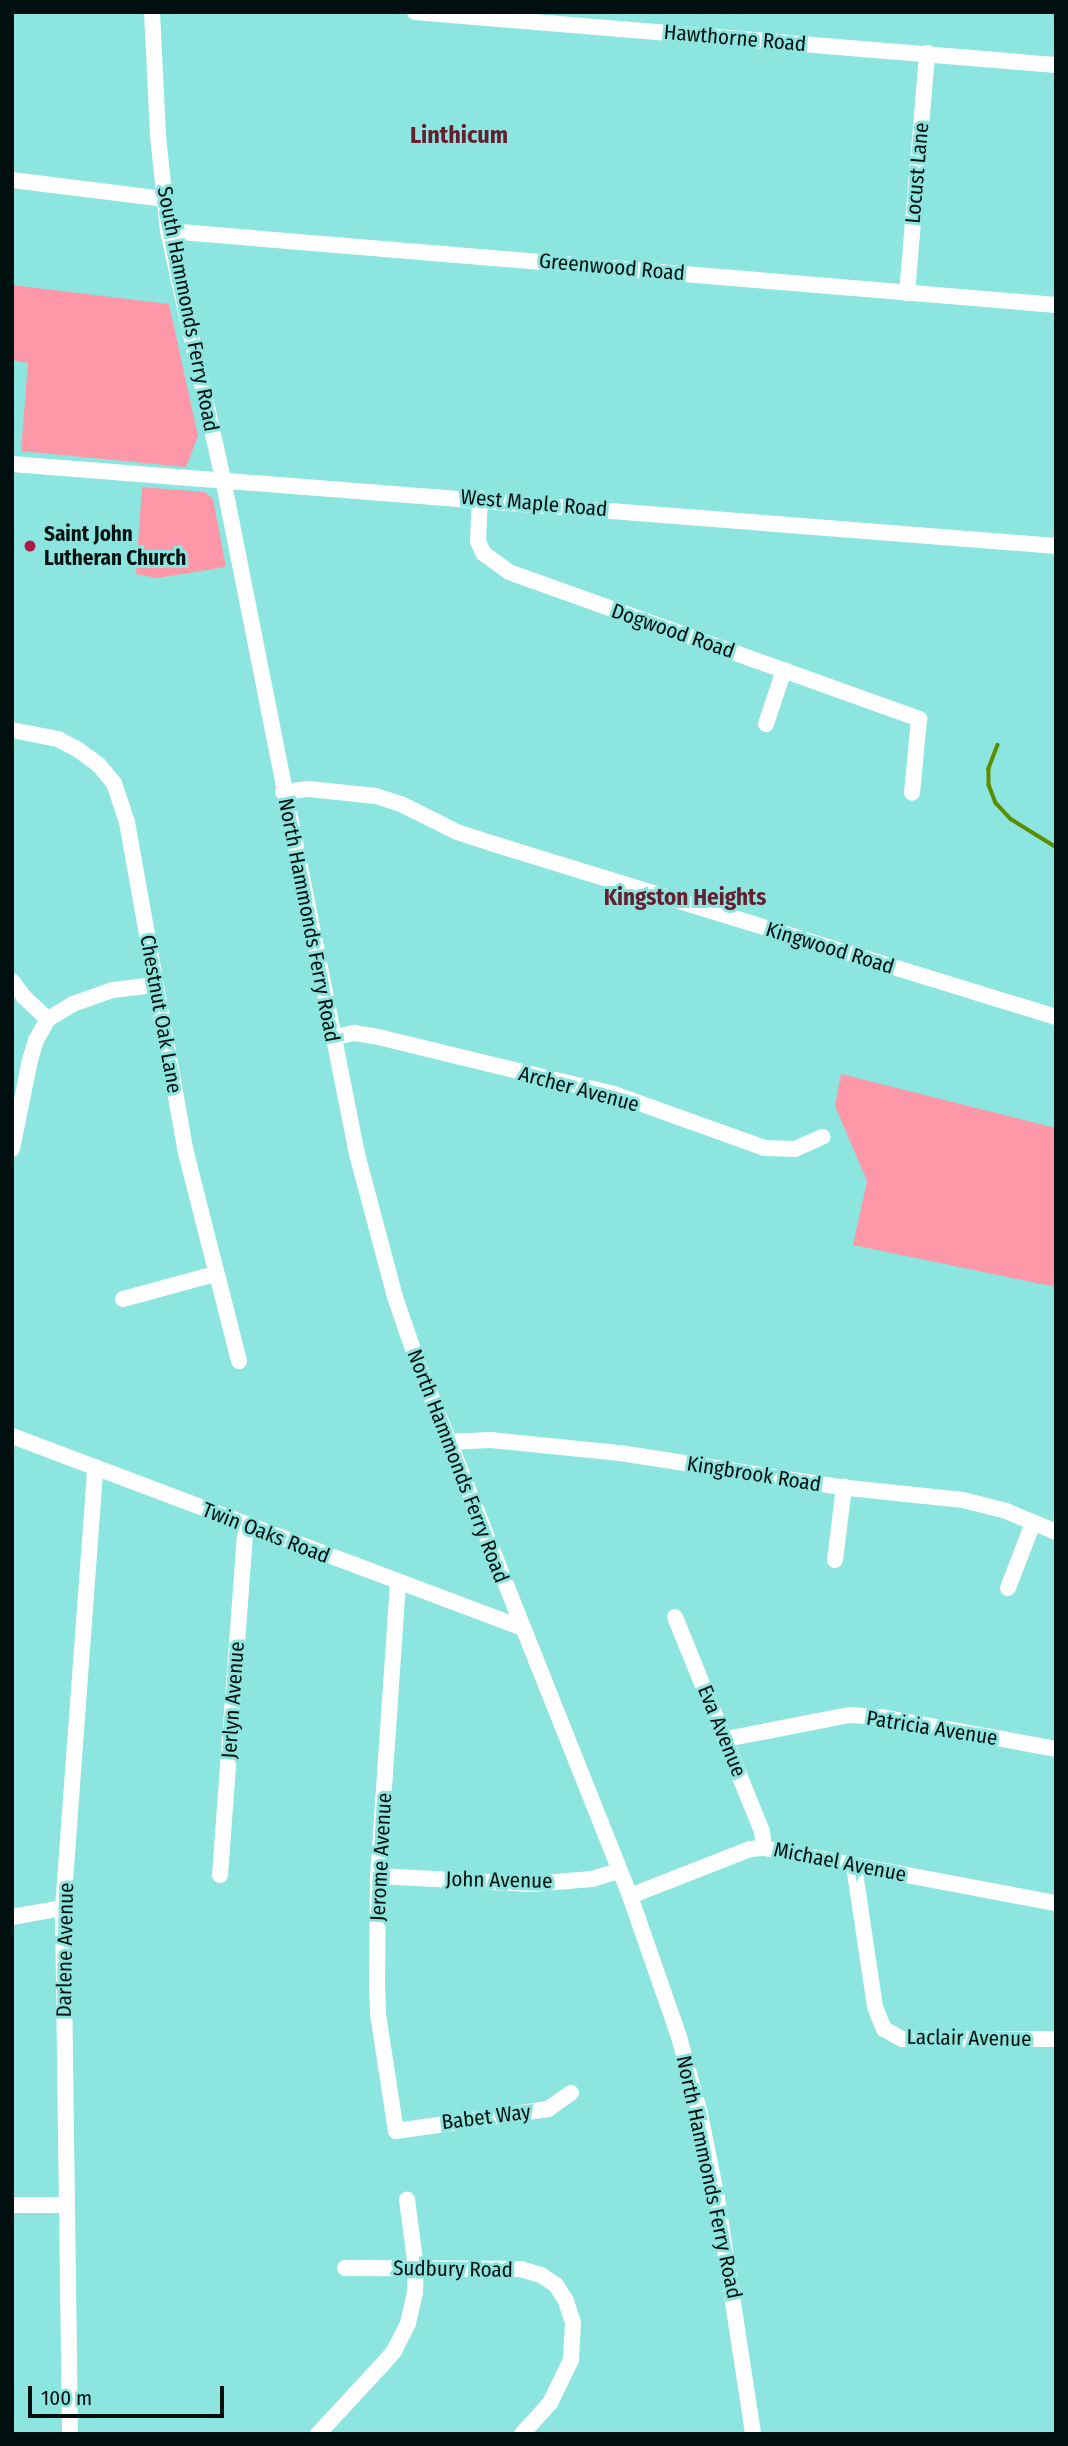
<!DOCTYPE html>
<style>
body{margin:0}
#map{position:relative;width:1068px;height:2446px;overflow:hidden;background:#8ce5df;font-family:"Fira Sans Condensed",sans-serif}
div>[style]{position:absolute}
.green>*{inset:0;background:#fe97a7}
.stream>*{height:3.5px;margin:-1.75px;padding:0 1.75px;transform-origin:1.75px;border-radius:1.75px;background:#5b8d00}
.minor>*{height:16px;margin:-8px;padding:0 8px;transform-origin:8px;border-radius:8px;background:#fff}
.dots>*{width:19px;height:19px;translate:-50% -50%;box-sizing:border-box;border:4px solid #8ce5df;border-radius:50%}
span{translate:-50% -50%;white-space:nowrap;text-align:center;line-height:1.15;-webkit-text-stroke:6px #8ce5df;paint-order:stroke}
.street-label{font-size:21px;color:#00100f}
.poi-label{font-size:21px;color:#00100f;font-weight:700}
.left{translate:0 -50%;text-align:left}
.neighbourhood-label{font-size:23px;color:#65202f;font-weight:700}
.quarter-label{font-size:24px;color:#65202f;font-weight:700}
.frame{position:absolute;inset:0;border:14px solid #00100f;pointer-events:none}
.scale{position:absolute;left:28px;top:2386px;width:196px;height:32px;box-sizing:border-box;border:4px solid #00100f;border-top:0;padding-left:9px;font-size:21px;line-height:24px;white-space:nowrap;color:#00100f;-webkit-text-stroke:5px #8ce5df;paint-order:stroke}
</style>
<div id="map">
<div class="green">
<div style="clip-path:polygon(12px 285px,169px 304px,198px 436px,186px 467px,21px 451px,28px 363px,12px 360px)"></div>
<div style="clip-path:polygon(142px 487px,205px 492px,213px 499px,226px 567px,157px 578px,136px 574px)"></div>
<div style="clip-path:polygon(841px 1074px,1056px 1128px,1056px 1287px,853px 1245px,867px 1181px,835px 1106px)"></div>
</div>
<div class="stream">
<div style="left:998px;top:745px;width:26px;rotate:111deg"></div>
<div style="left:989px;top:769px;width:16px;rotate:90deg"></div>
<div style="left:989px;top:785px;width:19px;rotate:69deg"></div>
<div style="left:996px;top:803px;width:22px;rotate:47deg"></div>
<div style="left:1011px;top:819px;width:53px;rotate:31.9deg"></div>
</div>
<div class="minor">
<div style="left:152px;top:12px;width:124px;rotate:87.2deg"></div>
<div style="left:158px;top:136px;width:96px;rotate:84deg"></div>
<div style="left:168px;top:231px;width:254px;rotate:77.5deg"></div>
<div style="left:223px;top:479px;width:688px;rotate:78.77deg"></div>
<div style="left:357px;top:1154px;width:148px;rotate:75.1deg"></div>
<div style="left:395px;top:1297px;width:68px;rotate:71deg"></div>
<div style="left:417px;top:1361px;width:576px;rotate:68.29deg"></div>
<div style="left:630px;top:1896px;width:149px;rotate:70.8deg"></div>
<div style="left:679px;top:2037px;width:80px;rotate:74.7deg"></div>
<div style="left:700px;top:2114px;width:86px;rotate:78.6deg"></div>
<div style="left:717px;top:2198px;width:239px;rotate:81.3deg"></div>
<div style="left:415px;top:12px;width:643px;rotate:4.73deg"></div>
<div style="left:12px;top:180px;width:153px;rotate:7.1deg"></div>
<div style="left:168px;top:231px;width:891px;rotate:4.76deg"></div>
<div style="left:907px;top:293px;width:241px;rotate:-85.2deg"></div>
<div style="left:12px;top:464px;width:1047px;rotate:4.49deg"></div>
<div style="left:480px;top:498px;width:43px;rotate:92.7deg"></div>
<div style="left:478px;top:541px;width:13px;rotate:67deg"></div>
<div style="left:483px;top:553px;width:32px;rotate:36deg"></div>
<div style="left:509px;top:572px;width:436px;rotate:19.7deg"></div>
<div style="left:919px;top:719px;width:74px;rotate:95.4deg"></div>
<div style="left:766px;top:724px;width:57px;rotate:-71.6deg"></div>
<div style="left:12px;top:730px;width:47px;rotate:11.1deg"></div>
<div style="left:58px;top:739px;width:21px;rotate:28deg"></div>
<div style="left:77px;top:749px;width:26px;rotate:36deg"></div>
<div style="left:98px;top:764px;width:25px;rotate:50deg"></div>
<div style="left:114px;top:783px;width:41px;rotate:71.6deg"></div>
<div style="left:127px;top:822px;width:332px;rotate:79.9deg"></div>
<div style="left:185px;top:1149px;width:219px;rotate:75.7deg"></div>
<div style="left:283px;top:792px;width:26px;rotate:-7deg"></div>
<div style="left:309px;top:789px;width:67px;rotate:6deg"></div>
<div style="left:376px;top:796px;width:28px;rotate:18deg"></div>
<div style="left:403px;top:805px;width:60px;rotate:26.6deg"></div>
<div style="left:457px;top:832px;width:39px;rotate:18deg"></div>
<div style="left:494px;top:844px;width:588px;rotate:17.11deg"></div>
<div style="left:12px;top:981px;width:20px;rotate:53deg"></div>
<div style="left:24px;top:997px;width:33px;rotate:43deg"></div>
<div style="left:332px;top:1038px;width:23px;rotate:-13deg"></div>
<div style="left:354px;top:1033px;width:20px;rotate:9deg"></div>
<div style="left:374px;top:1036px;width:247px;rotate:13.6deg"></div>
<div style="left:614px;top:1094px;width:160px;rotate:19.7deg"></div>
<div style="left:765px;top:1148px;width:30px;rotate:2deg"></div>
<div style="left:795px;top:1149px;width:30px;rotate:-24deg"></div>
<div style="left:12px;top:1149px;width:91px;rotate:-78.6deg"></div>
<div style="left:30px;top:1060px;width:21px;rotate:-73deg"></div>
<div style="left:36px;top:1040px;width:24px;rotate:-60deg"></div>
<div style="left:48px;top:1019px;width:29px;rotate:-31deg"></div>
<div style="left:73px;top:1004px;width:41px;rotate:-19.7deg"></div>
<div style="left:112px;top:990px;width:43px;rotate:-6.6deg"></div>
<div style="left:123px;top:1299px;width:95px;rotate:-15.2deg"></div>
<div style="left:12px;top:1436px;width:543px;rotate:20.61deg"></div>
<div style="left:447px;top:1442px;width:44px;rotate:-2.6deg"></div>
<div style="left:491px;top:1440px;width:130px;rotate:5.8deg"></div>
<div style="left:620px;top:1453px;width:222px;rotate:8.8deg"></div>
<div style="left:839px;top:1487px;width:125px;rotate:6deg"></div>
<div style="left:963px;top:1500px;width:44px;rotate:14.3deg"></div>
<div style="left:1006px;top:1511px;width:54px;rotate:22.8deg"></div>
<div style="left:835px;top:1560px;width:74px;rotate:-83deg"></div>
<div style="left:398px;top:1583px;width:294px;rotate:93.9deg"></div>
<div style="left:378px;top:1876px;width:107px;rotate:90.5deg"></div>
<div style="left:377px;top:1983px;width:31px;rotate:88deg"></div>
<div style="left:378px;top:2014px;width:118px;rotate:81.3deg"></div>
<div style="left:396px;top:2131px;width:154px;rotate:-8.2deg"></div>
<div style="left:548px;top:2109px;width:28px;rotate:-35deg"></div>
<div style="left:1008px;top:1588px;width:70px;rotate:-69deg"></div>
<div style="left:675px;top:1617px;width:231px;rotate:67.9deg"></div>
<div style="left:762px;top:1831px;width:17px;rotate:83deg"></div>
<div style="left:726px;top:1739px;width:126px;rotate:-11deg"></div>
<div style="left:850px;top:1715px;width:32px;rotate:4deg"></div>
<div style="left:882px;top:1717px;width:177px;rotate:10.4deg"></div>
<div style="left:854px;top:1866px;width:143px;rotate:81.5deg"></div>
<div style="left:875px;top:2007px;width:24px;rotate:68deg"></div>
<div style="left:884px;top:2029px;width:21px;rotate:29deg"></div>
<div style="left:902px;top:2039px;width:154px"></div>
<div style="left:220px;top:1875px;width:351px;rotate:-85.8deg"></div>
<div style="left:378px;top:1876px;width:154px;rotate:3deg"></div>
<div style="left:532px;top:1884px;width:60px;rotate:-4.8deg"></div>
<div style="left:592px;top:1879px;width:28px;rotate:-17deg"></div>
<div style="left:630px;top:1896px;width:129px;rotate:-21.4deg"></div>
<div style="left:750px;top:1849px;width:14px;rotate:-4deg"></div>
<div style="left:764px;top:1848px;width:297px;rotate:10.7deg"></div>
<div style="left:12px;top:1917px;width:52px;rotate:-10deg"></div>
<div style="left:12px;top:2205px;width:53px"></div>
<div style="left:345px;top:2268px;width:175px;rotate:0.3deg"></div>
<div style="left:520px;top:2269px;width:22px;rotate:16deg"></div>
<div style="left:541px;top:2275px;width:18px;rotate:34deg"></div>
<div style="left:556px;top:2285px;width:19px;rotate:58deg"></div>
<div style="left:566px;top:2301px;width:22px;rotate:72deg"></div>
<div style="left:573px;top:2322px;width:38px;rotate:93deg"></div>
<div style="left:571px;top:2360px;width:48px;rotate:116deg"></div>
<div style="left:550px;top:2403px;width:42px;rotate:132.1deg"></div>
<div style="left:70px;top:2434px;width:526px;rotate:-90.76deg"></div>
<div style="left:63px;top:1908px;width:442px;rotate:-85.8deg"></div>
<div style="left:318px;top:2434px;width:94px;rotate:-47.2deg"></div>
<div style="left:382px;top:2365px;width:18px;rotate:-49deg"></div>
<div style="left:394px;top:2351px;width:31px;rotate:-63deg"></div>
<div style="left:408px;top:2323px;width:31px;rotate:-77deg"></div>
<div style="left:415px;top:2293px;width:25px;rotate:-88deg"></div>
<div style="left:416px;top:2268px;width:69px;rotate:-97.5deg"></div>
</div>
<div class="dots">
<div style="left:30px;top:546px;background:#ad1a48"></div>
</div>
<div class="street-label">
<span style="left:735px;top:38px;rotate:5deg">Hawthorne Road</span>
<span style="left:917px;top:173px;rotate:-85deg">Locust Lane</span>
<span style="left:612px;top:267px;rotate:5deg">Greenwood Road</span>
<span style="left:188px;top:309px;rotate:79deg">South Hammonds Ferry Road</span>
<span style="left:534px;top:503px;rotate:5deg">West Maple Road</span>
<span style="left:673px;top:631px;rotate:19deg">Dogwood Road</span>
<span style="left:309px;top:920px;rotate:79deg">North Hammonds Ferry Road</span>
<span style="left:830px;top:948px;rotate:17deg">Kingwood Road</span>
<span style="left:161px;top:1014px;rotate:80deg">Chestnut Oak Lane</span>
<span style="left:579px;top:1089px;rotate:15deg">Archer Avenue</span>
<span style="left:458px;top:1466px;rotate:69deg">North Hammonds Ferry Road</span>
<span style="left:754px;top:1474px;rotate:9deg">Kingbrook Road</span>
<span style="left:266px;top:1533px;rotate:21deg">Twin Oaks Road</span>
<span style="left:233px;top:1700px;rotate:-86deg">Jerlyn Avenue</span>
<span style="left:932px;top:1728px;rotate:9deg">Patricia Avenue</span>
<span style="left:722px;top:1731px;rotate:68deg">Eva Avenue</span>
<span style="left:381px;top:1857px;rotate:-87deg">Jerome Avenue</span>
<span style="left:840px;top:1862px;rotate:11deg">Michael Avenue</span>
<span style="left:499px;top:1880px;rotate:1deg">John Avenue</span>
<span style="left:65px;top:1950px;rotate:-89deg">Darlene Avenue</span>
<span style="left:969px;top:2038px;rotate:1deg">Laclair Avenue</span>
<span style="left:486px;top:2117px;rotate:-7deg">Babet Way</span>
<span style="left:709px;top:2177px;rotate:78deg">North Hammonds Ferry Road</span>
<span style="left:453px;top:2269px;rotate:1deg">Sudbury Road</span>
</div>
<div class="poi-label">
<span class="left" style="left:44px;top:546px">Saint John<br>Lutheran Church</span>
</div>
<div class="neighbourhood-label">
<span style="left:685px;top:897px">Kingston Heights</span>
</div>
<div class="quarter-label">
<span style="left:459px;top:136px">Linthicum</span>
</div>
<div class="frame"></div>
<div class="scale">100 m</div>
</div>
